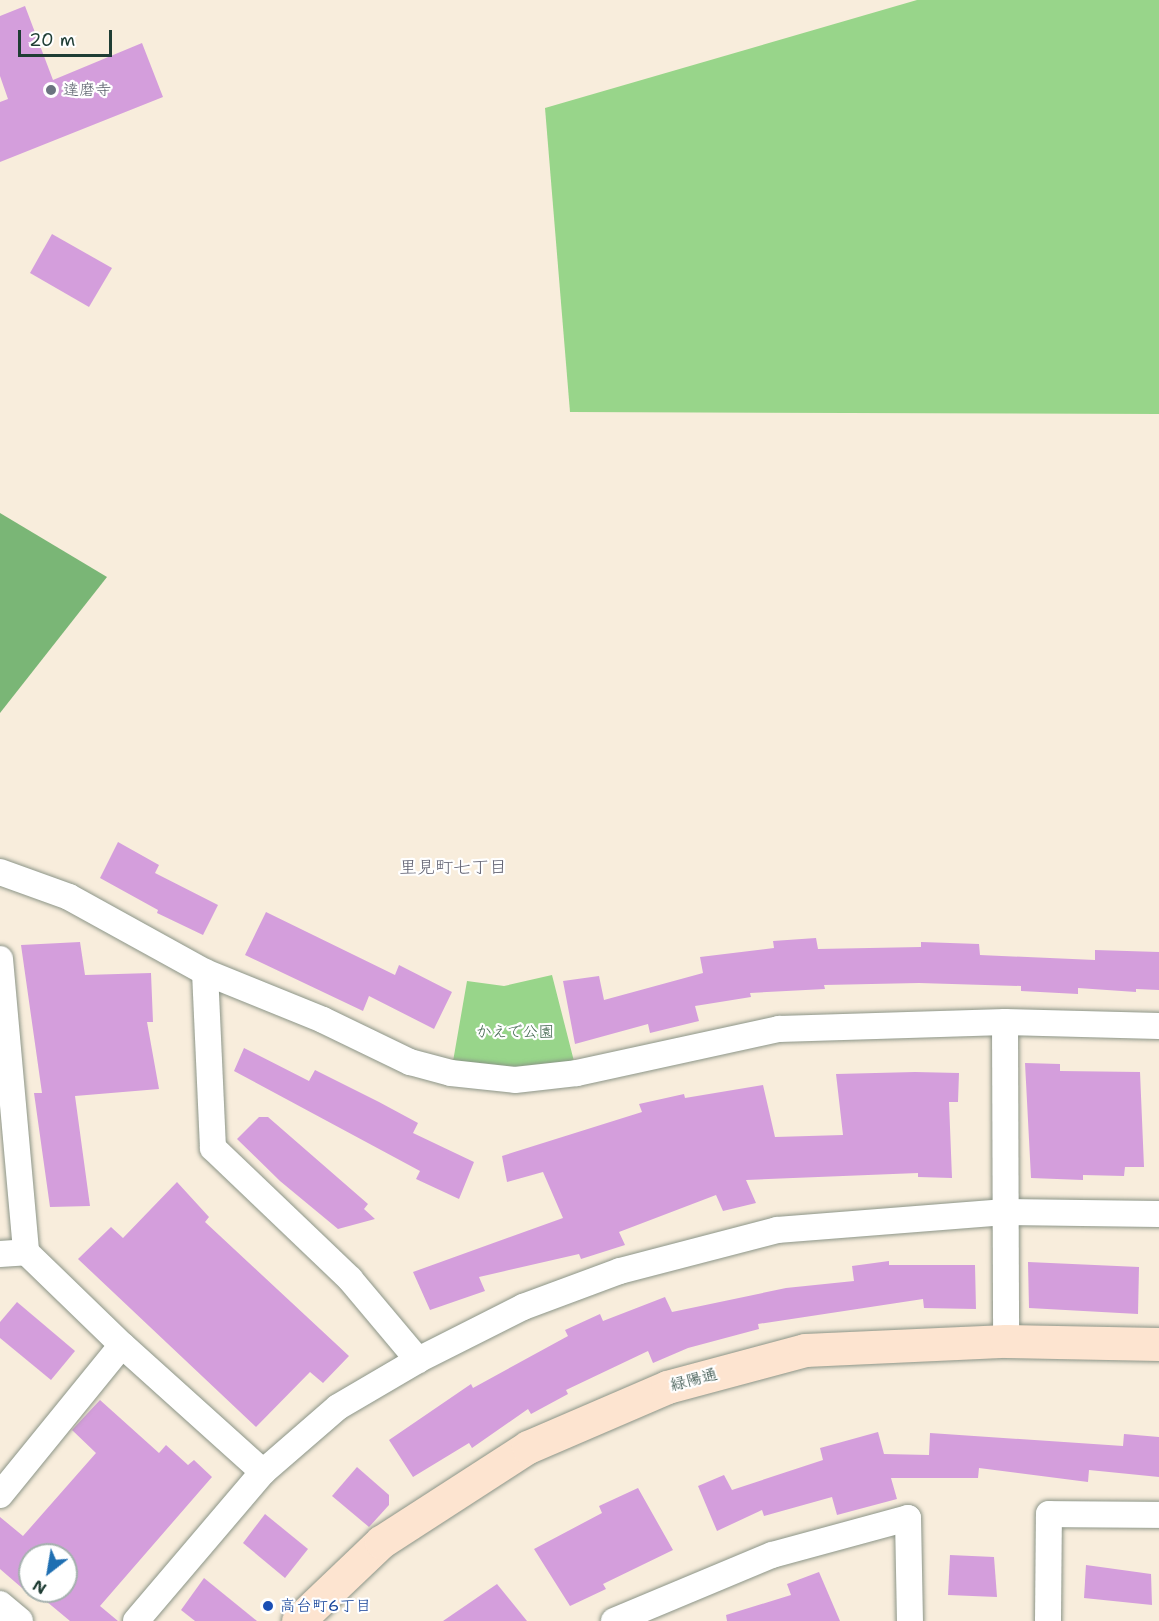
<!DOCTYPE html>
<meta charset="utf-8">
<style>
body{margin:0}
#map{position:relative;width:1159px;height:1621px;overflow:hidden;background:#f8eddc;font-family:"Shantell Sans","Klee One",sans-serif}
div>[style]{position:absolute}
.green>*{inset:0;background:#98d58a}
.forest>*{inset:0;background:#7ab676}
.building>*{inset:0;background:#d49edc}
.roads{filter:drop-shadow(0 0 2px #8c9588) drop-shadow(0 0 2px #8c9588)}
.street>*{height:26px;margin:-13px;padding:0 13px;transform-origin:13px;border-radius:13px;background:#fff}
.secondary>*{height:33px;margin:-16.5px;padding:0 16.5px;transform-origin:16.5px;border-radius:16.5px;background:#fde4d0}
.dots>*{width:16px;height:16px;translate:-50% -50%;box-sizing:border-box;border:3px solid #fff;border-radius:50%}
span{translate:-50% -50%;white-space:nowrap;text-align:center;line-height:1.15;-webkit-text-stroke:4.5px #fff;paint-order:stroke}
.worship-label{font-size:16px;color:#5b616d}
.left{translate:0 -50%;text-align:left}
.park-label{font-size:16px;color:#3d634a}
.street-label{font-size:16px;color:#1f3d34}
.transit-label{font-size:16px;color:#164399}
.neighbourhood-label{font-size:18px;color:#5e5f6f}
.north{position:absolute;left:18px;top:1543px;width:60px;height:60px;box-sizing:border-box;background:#fff;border:2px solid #a5b1ae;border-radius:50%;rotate:211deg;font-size:16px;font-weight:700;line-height:24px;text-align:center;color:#1f3d34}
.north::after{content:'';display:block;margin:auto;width:21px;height:27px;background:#1f6fb2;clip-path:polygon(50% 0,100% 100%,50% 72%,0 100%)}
.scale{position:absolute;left:18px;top:30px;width:94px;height:27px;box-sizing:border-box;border:3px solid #1f3d34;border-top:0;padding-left:8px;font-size:18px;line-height:21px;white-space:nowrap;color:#1f3d34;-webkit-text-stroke:4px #fff;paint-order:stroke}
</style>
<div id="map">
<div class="green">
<div style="clip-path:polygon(917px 0,1159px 0,1159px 414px,570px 412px,545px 108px)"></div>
<div style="clip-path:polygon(552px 975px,577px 1073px,451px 1073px,467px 981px,504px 986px)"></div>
</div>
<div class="forest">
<div style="clip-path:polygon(0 513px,107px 577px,0 713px)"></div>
</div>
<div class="building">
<div style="clip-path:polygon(25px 6px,53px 80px,142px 43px,163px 97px,0 162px,0 102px,8px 99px,0 76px,0 16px)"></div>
<div style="clip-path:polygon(52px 234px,112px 268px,89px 307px,30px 273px)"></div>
<div style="clip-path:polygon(118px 842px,159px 865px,155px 873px,218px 905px,203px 935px,157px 913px,158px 910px,100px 878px)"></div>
<div style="clip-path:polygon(266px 912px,395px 975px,399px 965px,452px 992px,434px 1029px,369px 996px,363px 1011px,245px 955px)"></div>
<div style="clip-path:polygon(816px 938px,818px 949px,921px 947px,921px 942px,979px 944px,980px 955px,1095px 960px,1095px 950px,1159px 952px,1159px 990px,1136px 989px,1136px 992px,1078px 988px,1078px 994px,1021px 991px,1021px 986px,919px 983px,824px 985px,825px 989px,750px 993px,751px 997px,695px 1006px,699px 1021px,650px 1033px,648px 1024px,575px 1044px,563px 981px,599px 976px,604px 1000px,703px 973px,700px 957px,774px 948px,773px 941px)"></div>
<div style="clip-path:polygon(80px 942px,85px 975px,151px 973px,153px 1022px,147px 1022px,159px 1089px,75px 1096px,90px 1206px,50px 1207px,34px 1093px,42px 1093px,21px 945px)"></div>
<div style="clip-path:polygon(244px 1048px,309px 1081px,315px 1070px,379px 1102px,418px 1123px,413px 1133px,474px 1162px,459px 1199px,416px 1179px,420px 1171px,234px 1071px)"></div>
<div style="clip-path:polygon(1025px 1063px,1060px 1064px,1060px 1071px,1140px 1072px,1144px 1167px,1125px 1167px,1124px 1176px,1083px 1175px,1083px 1180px,1031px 1178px)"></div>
<div style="clip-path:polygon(915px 1072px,959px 1073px,958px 1102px,949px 1102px,952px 1178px,918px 1177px,918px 1173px,746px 1180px,756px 1203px,723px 1211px,716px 1195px,619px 1232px,625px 1245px,581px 1259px,579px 1254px,479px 1277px,485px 1291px,430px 1310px,413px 1272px,563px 1218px,543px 1172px,507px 1182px,502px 1156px,642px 1112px,639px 1104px,684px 1094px,685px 1098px,763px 1085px,775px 1137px,843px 1135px,836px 1074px)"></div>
<div style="clip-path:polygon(259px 1117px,268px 1117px,368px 1204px,364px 1209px,375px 1219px,338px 1229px,280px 1181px,237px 1139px)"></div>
<div style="clip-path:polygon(177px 1182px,209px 1217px,205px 1222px,349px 1356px,323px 1383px,310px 1372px,256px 1427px,78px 1259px,111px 1227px,123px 1238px)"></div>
<div style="clip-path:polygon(889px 1261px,889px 1265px,975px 1265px,976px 1309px,924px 1308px,923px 1299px,758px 1324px,759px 1329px,688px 1348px,653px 1363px,648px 1351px,566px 1390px,568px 1394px,531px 1414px,528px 1409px,472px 1448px,469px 1443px,413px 1477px,389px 1440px,471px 1384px,473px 1388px,568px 1336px,565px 1330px,600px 1314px,603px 1321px,665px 1297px,672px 1312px,786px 1288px,854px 1281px,852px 1266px)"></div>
<div style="clip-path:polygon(1028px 1262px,1139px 1267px,1138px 1314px,1029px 1308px)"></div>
<div style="clip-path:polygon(17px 1302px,75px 1351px,51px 1380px,0 1338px,0 1322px)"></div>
<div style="clip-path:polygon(100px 1400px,159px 1453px,166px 1445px,188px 1465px,194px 1460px,212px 1477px,100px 1606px,118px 1621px,70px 1621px,34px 1591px,66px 1591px,66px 1555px,30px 1555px,29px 1594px,0 1569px,0 1517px,23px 1536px,96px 1453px,72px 1430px)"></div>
<div style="clip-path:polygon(878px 1432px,884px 1454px,929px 1455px,930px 1433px,1123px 1446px,1124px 1434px,1159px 1437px,1159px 1477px,1089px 1470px,1088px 1482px,979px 1468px,978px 1478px,891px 1478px,897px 1499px,837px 1515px,832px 1497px,764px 1516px,762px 1510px,717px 1531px,698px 1486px,724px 1475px,732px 1490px,823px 1460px,820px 1448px)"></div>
<div style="clip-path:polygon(357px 1467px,389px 1495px,389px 1505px,369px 1527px,332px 1496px)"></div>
<div style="clip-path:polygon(638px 1488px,673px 1550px,603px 1584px,606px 1589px,570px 1606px,534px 1549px,602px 1513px,599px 1506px)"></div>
<div style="clip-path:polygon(265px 1514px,308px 1549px,285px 1578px,243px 1543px)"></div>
<div style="clip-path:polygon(950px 1555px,994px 1557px,997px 1597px,948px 1595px)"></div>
<div style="clip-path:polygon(1086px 1565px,1151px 1574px,1152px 1605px,1084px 1598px)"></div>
<div style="clip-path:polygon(819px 1572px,840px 1621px,727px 1621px,726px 1615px,791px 1595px,787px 1584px)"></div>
<div style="clip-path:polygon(204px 1578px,257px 1621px,195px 1621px,181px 1610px)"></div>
<div style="clip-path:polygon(497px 1584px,527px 1621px,443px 1621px)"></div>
</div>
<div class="roads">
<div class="street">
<div style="left:0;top:872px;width:73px;rotate:19.9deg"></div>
<div style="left:69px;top:897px;width:155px;rotate:28.9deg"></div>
<div style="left:205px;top:972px;width:127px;rotate:22.1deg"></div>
<div style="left:323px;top:1020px;width:97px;rotate:25.8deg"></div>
<div style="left:410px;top:1062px;width:42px;rotate:15deg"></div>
<div style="left:451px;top:1073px;width:64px;rotate:6.2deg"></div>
<div style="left:515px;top:1080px;width:62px;rotate:-6.4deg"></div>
<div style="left:577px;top:1073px;width:207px;rotate:-12.3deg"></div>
<div style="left:779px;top:1029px;width:226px;rotate:-1.8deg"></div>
<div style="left:1005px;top:1022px;width:154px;rotate:1.5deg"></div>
<div style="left:0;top:959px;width:294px;rotate:84.9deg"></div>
<div style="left:26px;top:1252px;width:134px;rotate:44.1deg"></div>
<div style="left:122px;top:1345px;width:190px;rotate:42deg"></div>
<div style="left:205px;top:972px;width:176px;rotate:87.4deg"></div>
<div style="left:213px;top:1148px;width:190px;rotate:43.7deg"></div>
<div style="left:350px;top:1279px;width:106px;rotate:50deg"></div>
<div style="left:1005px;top:1022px;width:319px;rotate:89.8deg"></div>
<div style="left:0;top:1254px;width:26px;rotate:-4deg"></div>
<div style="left:0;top:1495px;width:193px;rotate:-50.9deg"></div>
<div style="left:0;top:1604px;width:26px;rotate:40deg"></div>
<div style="left:136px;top:1621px;width:196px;rotate:-49.6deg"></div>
<div style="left:263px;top:1472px;width:99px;rotate:-40.9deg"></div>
<div style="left:338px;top:1407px;width:93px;rotate:-30.4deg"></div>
<div style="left:418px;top:1360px;width:118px;rotate:-26.8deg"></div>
<div style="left:523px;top:1307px;width:103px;rotate:-20.4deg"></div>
<div style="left:620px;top:1271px;width:162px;rotate:-14.6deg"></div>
<div style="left:777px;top:1230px;width:229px;rotate:-4.5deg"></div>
<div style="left:1005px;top:1212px;width:154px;rotate:0.7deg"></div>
<div style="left:614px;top:1621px;width:171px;rotate:-22.7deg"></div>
<div style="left:772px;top:1555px;width:141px;rotate:-15.2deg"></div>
<div style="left:908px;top:1518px;width:103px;rotate:88.9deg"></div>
<div style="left:1048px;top:1621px;width:107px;rotate:-89.5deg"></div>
<div style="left:1049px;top:1514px;width:110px;rotate:0.5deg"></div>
</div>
<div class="secondary">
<div style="left:298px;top:1621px;width:115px;rotate:-43.6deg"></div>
<div style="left:381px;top:1542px;width:175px;rotate:-32.9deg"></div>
<div style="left:528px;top:1447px;width:151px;rotate:-23.3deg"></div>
<div style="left:667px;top:1387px;width:143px;rotate:-15deg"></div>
<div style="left:805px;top:1350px;width:201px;rotate:-2.6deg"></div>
<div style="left:1006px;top:1341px;width:153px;rotate:1.1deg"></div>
</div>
</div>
<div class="dots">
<div style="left:51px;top:90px;background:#6b7280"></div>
<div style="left:268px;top:1606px;background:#1a4fb4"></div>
</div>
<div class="worship-label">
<span class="left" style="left:63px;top:90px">達磨寺</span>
</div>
<div class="park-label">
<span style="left:515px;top:1032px">かえで公園</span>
</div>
<div class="street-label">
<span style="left:694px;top:1380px;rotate:-15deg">緑陽通</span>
</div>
<div class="transit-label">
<span class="left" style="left:280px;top:1606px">高台町6丁目</span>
</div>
<div class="neighbourhood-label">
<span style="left:453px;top:867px">里見町七丁目</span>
</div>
<div class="north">N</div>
<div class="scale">20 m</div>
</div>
